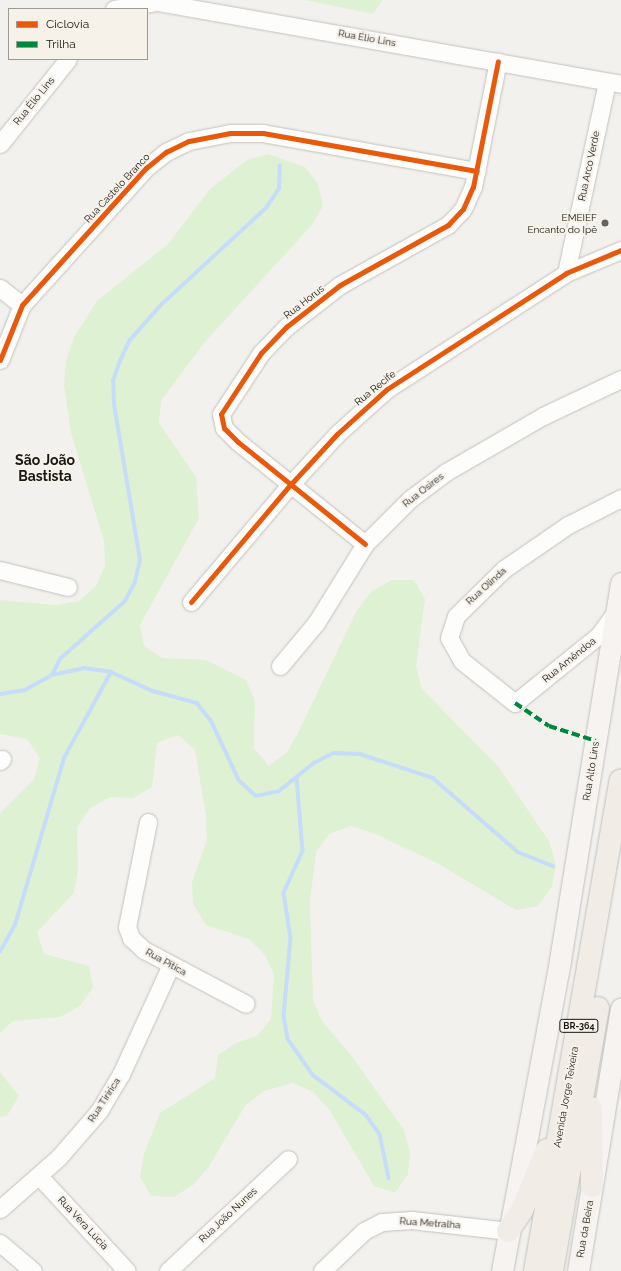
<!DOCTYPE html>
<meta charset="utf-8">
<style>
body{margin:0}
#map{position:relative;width:621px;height:1271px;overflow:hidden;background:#f3f1ed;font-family:Raleway,sans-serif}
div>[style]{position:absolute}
.green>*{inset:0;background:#dff1d3}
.stream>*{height:3.5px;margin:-1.75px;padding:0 1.75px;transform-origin:1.75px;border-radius:1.75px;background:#c7dcf8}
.roads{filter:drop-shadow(0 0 1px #c2c1bd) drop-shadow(0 0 1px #c2c1bd)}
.minor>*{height:17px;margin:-8.5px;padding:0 8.5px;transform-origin:8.5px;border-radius:8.5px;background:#fdfdfc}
.major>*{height:21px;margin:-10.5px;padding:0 10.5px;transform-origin:10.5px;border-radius:10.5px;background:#f6f3f0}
.highway>*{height:22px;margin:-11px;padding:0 11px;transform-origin:11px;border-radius:11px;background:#f2ece7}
.quiet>*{height:4px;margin-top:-2px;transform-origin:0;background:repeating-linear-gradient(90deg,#00873e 0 8px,transparent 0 12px)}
.cycleway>*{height:5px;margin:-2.5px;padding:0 2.5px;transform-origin:2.5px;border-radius:2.5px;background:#e8590c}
.dots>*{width:11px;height:11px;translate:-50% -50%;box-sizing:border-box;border:2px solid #f6f2ea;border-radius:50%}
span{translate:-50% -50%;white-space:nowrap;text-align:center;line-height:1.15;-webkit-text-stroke:4px #f6f2ea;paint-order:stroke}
.shield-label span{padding:1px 3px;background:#f6f2ea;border:1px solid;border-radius:3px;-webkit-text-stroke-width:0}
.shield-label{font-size:9px;color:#181714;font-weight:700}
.street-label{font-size:10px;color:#181714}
.poi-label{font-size:10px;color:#181714}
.right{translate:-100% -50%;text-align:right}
.district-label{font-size:14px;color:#181714;font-weight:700}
.legend{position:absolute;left:8px;top:8px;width:140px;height:52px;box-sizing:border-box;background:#f6f2ea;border:1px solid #9d9a94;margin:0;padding:5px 7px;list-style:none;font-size:12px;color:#181714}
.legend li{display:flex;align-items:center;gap:8px;height:20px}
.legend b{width:20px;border:1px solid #9d9a94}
</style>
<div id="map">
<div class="green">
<div style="clip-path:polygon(305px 0,383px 0,373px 14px)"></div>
<div style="clip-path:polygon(268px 154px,305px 167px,318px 184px,323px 206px,311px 226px,204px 343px,161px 401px,159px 423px,196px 477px,199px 518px,140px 625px,144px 646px,162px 658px,206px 660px,246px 680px,255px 701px,254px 748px,269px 766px,287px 752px,298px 733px,357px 610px,372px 591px,392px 580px,414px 580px,425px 599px,416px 666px,422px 689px,498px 766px,549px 841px,556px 865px,552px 887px,538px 906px,516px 910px,437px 863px,375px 834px,351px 826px,329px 834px,316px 852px,310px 902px,313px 1000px,322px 1021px,351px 1055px,404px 1130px,410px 1152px,408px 1174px,395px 1193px,374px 1186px,329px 1109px,313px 1092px,293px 1083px,264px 1091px,245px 1106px,208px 1168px,193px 1185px,174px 1197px,151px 1196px,140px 1177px,144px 1154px,160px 1113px,215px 1078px,218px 1055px,236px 1043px,257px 1036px,271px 1019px,274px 975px,265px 955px,249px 939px,206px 925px,193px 904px,192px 882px,207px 840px,206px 816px,195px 750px,178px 735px,157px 743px,152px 787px,133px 798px,110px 797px,90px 808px,77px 827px,78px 871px,74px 893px,37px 932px,44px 954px,89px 966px,93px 987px,80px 1006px,60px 1017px,13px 1021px,0 1033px,0 813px,34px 779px,40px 758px,27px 739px,0 734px,0 600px,56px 605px,79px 601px,96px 586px,105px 566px,104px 541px,71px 433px,64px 386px,66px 361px,74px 337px,97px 301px,168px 244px,211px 188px,247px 160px)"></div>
<div style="clip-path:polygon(0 1072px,19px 1096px,7px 1116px,0 1117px)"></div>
</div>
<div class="stream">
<div style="left:52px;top:675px;width:18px;rotate:-63deg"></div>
<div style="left:60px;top:659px;width:87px;rotate:-41.7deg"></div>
<div style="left:125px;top:601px;width:21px;rotate:-62deg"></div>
<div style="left:135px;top:582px;width:23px;rotate:-77deg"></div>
<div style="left:140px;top:560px;width:158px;rotate:-99.5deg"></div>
<div style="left:114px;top:404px;width:23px;rotate:-92deg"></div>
<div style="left:113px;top:381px;width:21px;rotate:-71deg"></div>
<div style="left:120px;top:361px;width:23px;rotate:-65deg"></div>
<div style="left:130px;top:340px;width:48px;rotate:-48.4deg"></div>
<div style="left:162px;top:304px;width:142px;rotate:-42.7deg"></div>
<div style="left:266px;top:208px;width:23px;rotate:-56deg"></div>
<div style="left:279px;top:189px;width:23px;rotate:-88deg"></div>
<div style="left:0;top:694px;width:25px;rotate:-9deg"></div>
<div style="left:25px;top:690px;width:31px;rotate:-29deg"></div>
<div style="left:52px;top:675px;width:33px;rotate:-12deg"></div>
<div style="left:84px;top:668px;width:27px;rotate:8deg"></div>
<div style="left:111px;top:672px;width:46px;rotate:24.3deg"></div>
<div style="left:153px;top:691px;width:46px;rotate:15.3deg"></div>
<div style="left:197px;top:703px;width:22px;rotate:51deg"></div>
<div style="left:211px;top:720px;width:66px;rotate:65deg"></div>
<div style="left:239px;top:780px;width:23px;rotate:43deg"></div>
<div style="left:256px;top:796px;width:24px;rotate:-12deg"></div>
<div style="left:279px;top:791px;width:45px;rotate:-38.7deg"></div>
<div style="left:314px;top:763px;width:22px;rotate:-27deg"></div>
<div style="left:334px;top:753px;width:26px;rotate:2deg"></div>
<div style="left:360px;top:754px;width:77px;rotate:18.2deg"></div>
<div style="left:433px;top:778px;width:113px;rotate:41deg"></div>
<div style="left:518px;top:852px;width:38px;rotate:22deg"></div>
<div style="left:297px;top:778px;width:73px;rotate:85.3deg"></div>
<div style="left:303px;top:851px;width:46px;rotate:114.3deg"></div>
<div style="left:284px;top:893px;width:46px;rotate:81.2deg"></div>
<div style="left:291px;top:938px;width:78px;rotate:95.1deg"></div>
<div style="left:284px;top:1016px;width:23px;rotate:80deg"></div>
<div style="left:288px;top:1039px;width:44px;rotate:55.2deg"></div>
<div style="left:313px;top:1075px;width:66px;rotate:37deg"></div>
<div style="left:366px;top:1115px;width:24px;rotate:54deg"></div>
<div style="left:380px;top:1134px;width:45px;rotate:78.4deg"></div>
<div style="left:0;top:952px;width:31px;rotate:-61deg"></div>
<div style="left:15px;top:925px;width:174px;rotate:-73.6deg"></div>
<div style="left:64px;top:758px;width:98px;rotate:-61.3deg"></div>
</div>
<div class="roads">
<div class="minor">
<div style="left:114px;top:9px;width:44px;rotate:-9.2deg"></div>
<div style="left:157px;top:2px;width:471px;rotate:10deg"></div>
<div style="left:0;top:144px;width:109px;rotate:-51.3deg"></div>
<div style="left:566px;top:273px;width:195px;rotate:-77.9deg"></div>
<div style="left:0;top:288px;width:28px;rotate:38deg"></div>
<div style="left:0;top:360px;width:59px;rotate:-68.2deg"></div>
<div style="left:22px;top:305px;width:185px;rotate:-47.9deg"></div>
<div style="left:146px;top:168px;width:26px;rotate:-39deg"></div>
<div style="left:166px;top:152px;width:25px;rotate:-26deg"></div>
<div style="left:189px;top:141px;width:42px;rotate:-11deg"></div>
<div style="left:230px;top:133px;width:33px"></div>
<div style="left:263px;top:133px;width:217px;rotate:10.1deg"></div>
<div style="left:365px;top:544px;width:163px;rotate:-141.2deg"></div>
<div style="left:238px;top:442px;width:20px;rotate:-135deg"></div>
<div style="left:224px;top:428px;width:14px;rotate:-102deg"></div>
<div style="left:221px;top:414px;width:73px;rotate:-56.7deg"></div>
<div style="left:261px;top:353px;width:36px;rotate:-46deg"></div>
<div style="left:286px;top:327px;width:68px;rotate:-37.9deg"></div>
<div style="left:340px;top:285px;width:124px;rotate:-29.1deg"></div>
<div style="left:448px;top:225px;width:22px;rotate:-47deg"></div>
<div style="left:463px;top:209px;width:24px;rotate:-66deg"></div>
<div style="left:473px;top:187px;width:128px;rotate:-78.8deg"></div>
<div style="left:0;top:570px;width:70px;rotate:14deg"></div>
<div style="left:191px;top:602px;width:153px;rotate:-49.8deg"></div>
<div style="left:290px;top:485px;width:69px;rotate:-47.3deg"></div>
<div style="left:337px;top:434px;width:67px;rotate:-42deg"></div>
<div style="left:387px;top:389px;width:213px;rotate:-32.9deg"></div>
<div style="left:566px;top:273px;width:60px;rotate:-22.7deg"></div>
<div style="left:615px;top:613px;width:27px;rotate:126deg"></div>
<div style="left:599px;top:635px;width:108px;rotate:141deg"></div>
<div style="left:515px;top:703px;width:68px;rotate:-141.6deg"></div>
<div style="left:462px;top:661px;width:26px;rotate:-119deg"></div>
<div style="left:449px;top:638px;width:23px;rotate:-72deg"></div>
<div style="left:456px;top:616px;width:67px;rotate:-44.4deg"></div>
<div style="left:504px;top:569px;width:78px;rotate:-34.5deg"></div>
<div style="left:568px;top:525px;width:59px;rotate:-27deg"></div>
<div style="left:280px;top:666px;width:56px;rotate:-50.1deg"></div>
<div style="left:316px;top:623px;width:93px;rotate:-58.2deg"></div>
<div style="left:365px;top:544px;width:64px;rotate:-45deg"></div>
<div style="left:410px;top:499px;width:45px;rotate:-36.9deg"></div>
<div style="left:446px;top:472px;width:112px;rotate:-30deg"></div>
<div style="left:543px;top:416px;width:86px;rotate:-25.4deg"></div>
<div style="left:0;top:761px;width:3px;rotate:-45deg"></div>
<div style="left:148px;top:822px;width:107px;rotate:101.3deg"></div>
<div style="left:127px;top:927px;width:12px;rotate:70deg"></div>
<div style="left:131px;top:938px;width:18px;rotate:43deg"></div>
<div style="left:144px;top:950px;width:115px;rotate:27.9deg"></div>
<div style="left:39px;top:1176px;width:129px;rotate:47.2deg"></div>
<div style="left:0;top:1209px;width:79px;rotate:-41.4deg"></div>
<div style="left:59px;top:1157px;width:61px;rotate:-49deg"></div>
<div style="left:99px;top:1111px;width:43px;rotate:-59.3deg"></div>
<div style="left:121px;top:1074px;width:120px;rotate:-65.4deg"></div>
<div style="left:0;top:1243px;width:43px;rotate:40.3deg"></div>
<div style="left:168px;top:1271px;width:164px;rotate:-43deg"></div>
<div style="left:322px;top:1271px;width:58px;rotate:-43.6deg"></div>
<div style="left:364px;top:1231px;width:20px;rotate:-27deg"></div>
<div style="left:382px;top:1222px;width:30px;rotate:-4deg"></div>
<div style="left:412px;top:1220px;width:97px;rotate:6.5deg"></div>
</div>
<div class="major">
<div style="left:502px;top:1271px;width:316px;rotate:-79.4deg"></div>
<div style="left:560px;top:960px;width:382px;rotate:-80.8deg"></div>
<div style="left:578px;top:1271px;width:266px;rotate:-80.7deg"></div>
</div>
<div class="highway">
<div style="left:591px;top:1108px;width:78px;rotate:89.3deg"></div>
<div style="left:508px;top:1231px;width:25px;rotate:-56deg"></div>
<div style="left:522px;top:1210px;width:65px;rotate:-67.4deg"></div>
<div style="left:535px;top:1271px;width:498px;rotate:-80.1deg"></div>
<div style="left:552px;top:1271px;width:267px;rotate:-80.1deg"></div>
</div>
</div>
<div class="quiet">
<div style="left:515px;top:703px;width:41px;rotate:34.1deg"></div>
<div style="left:549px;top:726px;width:49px;rotate:17.7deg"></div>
</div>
<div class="cycleway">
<div style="left:0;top:360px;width:59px;rotate:-68.2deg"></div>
<div style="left:22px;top:305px;width:185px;rotate:-47.9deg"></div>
<div style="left:146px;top:168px;width:26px;rotate:-39deg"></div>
<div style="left:166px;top:152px;width:25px;rotate:-26deg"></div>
<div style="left:189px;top:141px;width:42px;rotate:-11deg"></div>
<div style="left:230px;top:133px;width:33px"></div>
<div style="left:263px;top:133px;width:217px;rotate:10.1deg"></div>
<div style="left:365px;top:544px;width:163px;rotate:-141.2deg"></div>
<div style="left:238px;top:442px;width:20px;rotate:-135deg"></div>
<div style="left:224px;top:428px;width:14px;rotate:-102deg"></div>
<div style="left:221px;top:414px;width:73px;rotate:-56.7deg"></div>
<div style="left:261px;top:353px;width:36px;rotate:-46deg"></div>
<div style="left:286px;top:327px;width:68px;rotate:-37.9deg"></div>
<div style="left:340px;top:285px;width:124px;rotate:-29.1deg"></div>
<div style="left:448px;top:225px;width:22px;rotate:-47deg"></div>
<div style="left:463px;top:209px;width:24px;rotate:-66deg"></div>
<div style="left:473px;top:187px;width:128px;rotate:-78.8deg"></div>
<div style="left:191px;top:602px;width:153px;rotate:-49.8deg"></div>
<div style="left:290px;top:485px;width:69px;rotate:-47.3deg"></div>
<div style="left:337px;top:434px;width:67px;rotate:-42deg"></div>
<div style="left:387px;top:389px;width:213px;rotate:-32.9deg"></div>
<div style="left:566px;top:273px;width:60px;rotate:-22.7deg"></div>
</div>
<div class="dots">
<div style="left:605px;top:223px;background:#656360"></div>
</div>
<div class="shield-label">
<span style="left:579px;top:1026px">BR-364</span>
</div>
<div class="street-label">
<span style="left:367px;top:38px;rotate:10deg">Rua Élio Lins</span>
<span style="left:34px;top:101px;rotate:-51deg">Rua Élio Lins</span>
<span style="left:589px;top:166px;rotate:-78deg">Rua Arco Verde</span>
<span style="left:117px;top:188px;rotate:-47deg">Rua Castelo Branco</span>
<span style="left:304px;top:302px;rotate:-38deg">Rua Horus</span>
<span style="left:375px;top:388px;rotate:-39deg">Rua Recife</span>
<span style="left:423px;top:490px;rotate:-38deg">Rua Osires</span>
<span style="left:486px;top:586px;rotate:-42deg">Rua Olinda</span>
<span style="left:569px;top:660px;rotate:-39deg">Rua Amêndoa</span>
<span style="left:591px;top:771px;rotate:-81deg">Rua Alto Lins</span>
<span style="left:166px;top:962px;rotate:29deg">Rua Pitica</span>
<span style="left:566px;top:1097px;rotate:-80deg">Avenida Jorge Teixeira</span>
<span style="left:104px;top:1100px;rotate:-57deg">Rua Tiririca</span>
<span style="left:228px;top:1215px;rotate:-43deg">Rua João Nunes</span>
<span style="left:83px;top:1223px;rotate:47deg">Rua Vera Lúcia</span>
<span style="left:430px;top:1223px;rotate:4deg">Rua Metralha</span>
<span style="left:585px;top:1229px;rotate:-80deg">Rua da Beira</span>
</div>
<div class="poi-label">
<span class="right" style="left:597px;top:223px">EMEIEF<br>Encanto do Ipê</span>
</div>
<div class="district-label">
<span style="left:45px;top:468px">São João<br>Bastista</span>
</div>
<ul class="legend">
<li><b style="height:5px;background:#e8590c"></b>Ciclovia</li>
<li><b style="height:5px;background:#00873e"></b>Trilha</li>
</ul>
</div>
